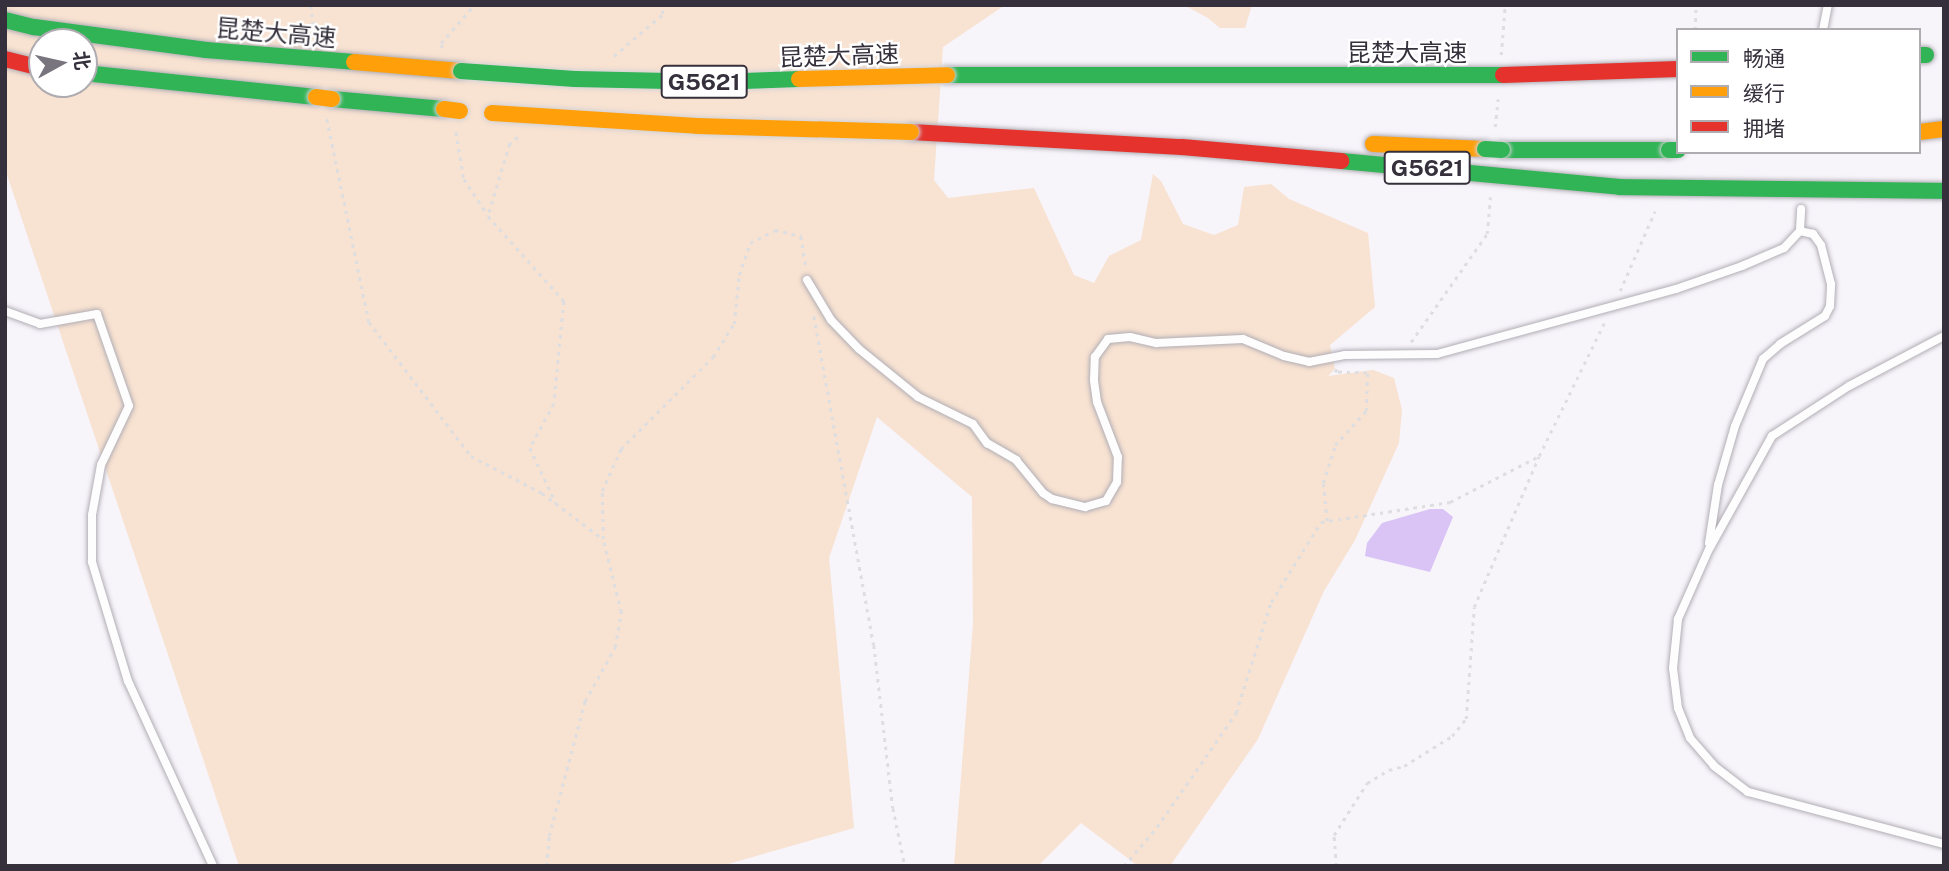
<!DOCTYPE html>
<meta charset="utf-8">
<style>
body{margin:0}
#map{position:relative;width:1949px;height:871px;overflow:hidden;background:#f7f4fa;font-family:"Public Sans","Noto Sans SC",sans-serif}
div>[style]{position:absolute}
.green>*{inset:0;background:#f8e2d1}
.water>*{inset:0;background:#dac4f6}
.path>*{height:2.5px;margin-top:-1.25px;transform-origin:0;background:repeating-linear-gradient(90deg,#dedee0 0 3.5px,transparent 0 8.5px)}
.roads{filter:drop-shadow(0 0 2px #b1aeb5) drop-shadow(0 0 2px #b1aeb5)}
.lane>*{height:8px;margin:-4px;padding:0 4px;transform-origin:4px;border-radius:4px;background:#fefdfe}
.fast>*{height:16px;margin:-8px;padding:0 8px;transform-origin:8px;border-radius:8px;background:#30b455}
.slow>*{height:16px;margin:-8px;padding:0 8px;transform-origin:8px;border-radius:8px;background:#ff9f0a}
.jam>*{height:16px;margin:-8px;padding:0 8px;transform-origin:8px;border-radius:8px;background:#e5322d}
.bridges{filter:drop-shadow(0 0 2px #d3d2d6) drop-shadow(0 0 2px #d3d2d6)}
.fast-bridge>*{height:16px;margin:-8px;padding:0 8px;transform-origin:8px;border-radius:8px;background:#30b455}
.slow-bridge>*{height:16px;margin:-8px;padding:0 8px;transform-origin:8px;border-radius:8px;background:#ff9f0a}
span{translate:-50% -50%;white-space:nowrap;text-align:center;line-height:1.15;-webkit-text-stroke:5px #fff;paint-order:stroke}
.shield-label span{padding:2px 5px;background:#fff;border:2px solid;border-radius:5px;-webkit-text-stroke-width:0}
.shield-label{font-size:23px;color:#35303b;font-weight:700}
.street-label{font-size:24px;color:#35303b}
.frame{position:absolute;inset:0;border:7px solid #35303b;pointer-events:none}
.legend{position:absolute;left:1676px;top:28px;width:245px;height:126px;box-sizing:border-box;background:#fff;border:2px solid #aeacb1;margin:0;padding:9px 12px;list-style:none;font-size:21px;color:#35303b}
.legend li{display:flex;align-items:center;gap:14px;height:35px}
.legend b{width:35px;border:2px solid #aeacb1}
.north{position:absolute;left:28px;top:28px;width:70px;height:70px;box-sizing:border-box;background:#fff;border:2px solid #aeacb1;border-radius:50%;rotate:82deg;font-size:19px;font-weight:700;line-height:28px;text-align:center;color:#35303b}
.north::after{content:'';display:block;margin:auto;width:24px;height:32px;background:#79757e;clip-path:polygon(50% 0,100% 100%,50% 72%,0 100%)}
</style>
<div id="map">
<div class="green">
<div style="clip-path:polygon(evenodd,5px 5px,1005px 5px,943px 47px,934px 180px,948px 198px,1034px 188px,1074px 275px,1094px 283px,1109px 256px,1141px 240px,1153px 174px,1161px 181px,1183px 224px,1214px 235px,1238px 225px,1244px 187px,1271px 184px,1289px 199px,1368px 233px,1375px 307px,1330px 345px,1335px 369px,1328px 376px,1373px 370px,1394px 378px,1402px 410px,1399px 443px,1355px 540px,1324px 591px,1258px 739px,1170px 866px,1138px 866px,1081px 823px,1038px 866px,954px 866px,973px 624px,972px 497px,877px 417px,829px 558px,854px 828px,721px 866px,239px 866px,5px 169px,5px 5px,42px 42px,84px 42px,84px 84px,42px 84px,42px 42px)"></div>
<div style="clip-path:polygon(1184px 5px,1252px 5px,1245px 28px,1220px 28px,1208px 18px)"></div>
</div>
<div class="water">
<div style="clip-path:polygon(1430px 509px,1443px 509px,1453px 517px,1430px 572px,1365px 556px,1367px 543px,1382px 523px)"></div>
</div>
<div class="path">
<div style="left:311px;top:5px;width:31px;rotate:83deg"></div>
<div style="left:1695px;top:30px;width:25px;rotate:-88deg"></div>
<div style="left:442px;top:48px;width:5px;rotate:-101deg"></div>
<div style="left:441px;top:43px;width:50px;rotate:-49deg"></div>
<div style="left:1501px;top:55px;width:50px;rotate:-85.4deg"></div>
<div style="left:614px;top:56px;width:65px;rotate:-40.6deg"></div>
<div style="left:663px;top:14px;width:9px;rotate:-108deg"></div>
<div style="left:327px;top:119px;width:207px;rotate:78.3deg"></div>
<div style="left:369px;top:322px;width:168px;rotate:52.7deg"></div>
<div style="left:471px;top:456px;width:80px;rotate:27.5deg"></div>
<div style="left:542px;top:493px;width:76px;rotate:37deg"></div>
<div style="left:1495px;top:127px;width:28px;rotate:-84deg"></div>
<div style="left:456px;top:132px;width:48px;rotate:80.3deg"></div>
<div style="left:464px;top:179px;width:43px;rotate:56.3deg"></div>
<div style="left:518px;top:137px;width:11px;rotate:139deg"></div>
<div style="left:510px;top:144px;width:75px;rotate:107deg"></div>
<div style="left:488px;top:216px;width:114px;rotate:48.2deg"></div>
<div style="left:564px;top:301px;width:103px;rotate:95.5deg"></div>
<div style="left:554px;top:404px;width:50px;rotate:118.6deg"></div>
<div style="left:530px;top:448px;width:61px;rotate:64.7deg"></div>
<div style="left:1620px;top:291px;width:87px;rotate:-66.4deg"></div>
<div style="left:814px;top:316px;width:334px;rotate:79.7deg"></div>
<div style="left:874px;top:645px;width:164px;rotate:83.4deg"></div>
<div style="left:893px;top:808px;width:59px;rotate:78.3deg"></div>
<div style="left:1411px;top:342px;width:132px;rotate:-54.9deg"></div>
<div style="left:1487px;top:234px;width:37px;rotate:-85deg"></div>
<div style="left:1327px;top:521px;width:38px;rotate:-96deg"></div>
<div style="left:1323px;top:483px;width:40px;rotate:-72deg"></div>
<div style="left:1335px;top:445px;width:46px;rotate:-47.6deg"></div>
<div style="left:1366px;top:411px;width:38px;rotate:-88deg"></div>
<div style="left:1367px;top:373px;width:32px;rotate:-178deg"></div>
<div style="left:1335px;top:372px;width:6px;rotate:-59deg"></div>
<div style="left:546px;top:866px;width:30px;rotate:-84deg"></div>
<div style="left:549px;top:836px;width:140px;rotate:-75.1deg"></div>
<div style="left:585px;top:701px;width:62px;rotate:-60.9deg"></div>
<div style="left:615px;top:647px;width:36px;rotate:-80deg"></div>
<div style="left:621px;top:612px;width:75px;rotate:-103.9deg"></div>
<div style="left:603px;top:539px;width:48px;rotate:-91.2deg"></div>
<div style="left:602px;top:491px;width:46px;rotate:-65.7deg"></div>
<div style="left:621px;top:449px;width:130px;rotate:-45deg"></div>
<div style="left:713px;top:357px;width:39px;rotate:-58deg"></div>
<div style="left:734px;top:324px;width:49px;rotate:-84.2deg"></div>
<div style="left:739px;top:275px;width:34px;rotate:-71deg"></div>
<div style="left:750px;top:243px;width:28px;rotate:-27deg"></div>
<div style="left:775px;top:230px;width:27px;rotate:13deg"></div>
<div style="left:801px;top:236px;width:32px;rotate:81deg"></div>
<div style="left:1124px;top:866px;width:51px;rotate:-49.8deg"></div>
<div style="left:1157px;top:827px;width:139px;rotate:-55.3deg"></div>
<div style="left:1236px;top:713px;width:116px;rotate:-72.5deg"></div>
<div style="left:1271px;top:602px;width:94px;rotate:-58deg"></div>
<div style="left:1321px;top:522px;width:131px;rotate:-8.8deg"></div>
<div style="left:1450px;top:502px;width:100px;rotate:-27.3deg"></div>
<div style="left:1336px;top:866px;width:31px;rotate:-94deg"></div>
<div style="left:1334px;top:835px;width:62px;rotate:-57.6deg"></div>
<div style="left:1367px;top:783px;width:26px;rotate:-31deg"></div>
<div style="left:1389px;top:770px;width:16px;rotate:-15deg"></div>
<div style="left:1404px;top:766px;width:57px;rotate:-32deg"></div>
<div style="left:1452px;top:736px;width:22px;rotate:-51deg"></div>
<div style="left:1466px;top:719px;width:112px;rotate:-85.9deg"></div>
<div style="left:1474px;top:607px;width:164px;rotate:-66.7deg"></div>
<div style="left:1539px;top:456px;width:153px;rotate:-63.9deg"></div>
</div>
<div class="roads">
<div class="lane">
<div style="left:1823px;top:30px;width:25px;rotate:-79deg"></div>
<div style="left:807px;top:280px;width:47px;rotate:59deg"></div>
<div style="left:831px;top:320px;width:40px;rotate:46deg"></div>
<div style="left:859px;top:349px;width:76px;rotate:39.1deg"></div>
<div style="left:918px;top:397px;width:61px;rotate:26.1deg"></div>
<div style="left:973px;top:424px;width:24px;rotate:54deg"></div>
<div style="left:987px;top:443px;width:34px;rotate:30deg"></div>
<div style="left:1016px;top:460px;width:43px;rotate:50.7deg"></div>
<div style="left:1043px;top:493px;width:11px;rotate:34deg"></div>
<div style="left:1052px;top:499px;width:34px;rotate:14deg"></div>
<div style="left:1085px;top:507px;width:22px;rotate:-16deg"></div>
<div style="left:1106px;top:501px;width:22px;rotate:-60deg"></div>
<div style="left:1117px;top:482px;width:25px;rotate:-88deg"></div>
<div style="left:1118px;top:457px;width:59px;rotate:-110.9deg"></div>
<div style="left:1097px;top:402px;width:22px;rotate:-98deg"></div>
<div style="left:1094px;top:380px;width:23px;rotate:-88deg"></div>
<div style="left:1095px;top:357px;width:22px;rotate:-54deg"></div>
<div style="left:1108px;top:339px;width:22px;rotate:-5deg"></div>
<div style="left:1130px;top:337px;width:27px;rotate:13deg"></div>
<div style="left:1156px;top:343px;width:87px;rotate:-2.6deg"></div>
<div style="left:1243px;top:339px;width:44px;rotate:22.5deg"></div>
<div style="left:1284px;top:356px;width:26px;rotate:13deg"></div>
<div style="left:1309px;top:362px;width:37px;rotate:-11deg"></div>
<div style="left:1345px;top:355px;width:92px;rotate:-0.6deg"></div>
<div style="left:1437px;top:354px;width:248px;rotate:-15.2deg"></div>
<div style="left:1676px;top:289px;width:70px;rotate:-19.2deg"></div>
<div style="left:1742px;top:266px;width:46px;rotate:-23.2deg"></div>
<div style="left:1784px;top:248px;width:23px;rotate:-47deg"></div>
<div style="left:1800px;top:231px;width:22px;rotate:-87deg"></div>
<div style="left:5px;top:311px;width:37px;rotate:20deg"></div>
<div style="left:40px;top:324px;width:58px;rotate:-10deg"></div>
<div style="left:97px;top:314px;width:97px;rotate:70.8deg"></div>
<div style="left:129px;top:406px;width:65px;rotate:115.4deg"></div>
<div style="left:101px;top:465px;width:51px;rotate:100.2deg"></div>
<div style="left:92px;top:515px;width:47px;rotate:90deg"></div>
<div style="left:92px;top:562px;width:124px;rotate:73.2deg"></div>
<div style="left:128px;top:681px;width:204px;rotate:65.3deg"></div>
<div style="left:1944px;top:336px;width:107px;rotate:152.2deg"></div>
<div style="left:1849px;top:386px;width:92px;rotate:147deg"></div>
<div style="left:1772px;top:436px;width:129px;rotate:119.1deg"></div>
<div style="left:1709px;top:549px;width:77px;rotate:113.9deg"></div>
<div style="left:1678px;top:619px;width:49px;rotate:95.8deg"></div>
<div style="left:1673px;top:668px;width:40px;rotate:82.9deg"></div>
<div style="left:1678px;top:708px;width:32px;rotate:68deg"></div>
<div style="left:1690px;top:738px;width:37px;rotate:49deg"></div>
<div style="left:1714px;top:766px;width:43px;rotate:37.4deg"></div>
<div style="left:1748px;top:792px;width:203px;rotate:14.9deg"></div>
<div style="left:1709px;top:543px;width:59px;rotate:-81.2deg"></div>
<div style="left:1718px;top:485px;width:61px;rotate:-73.9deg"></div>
<div style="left:1735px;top:426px;width:73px;rotate:-67.3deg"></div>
<div style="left:1763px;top:359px;width:23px;rotate:-41deg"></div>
<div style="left:1780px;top:344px;width:53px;rotate:-31.9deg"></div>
<div style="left:1825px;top:316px;width:11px;rotate:-63deg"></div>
<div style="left:1830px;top:306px;width:22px;rotate:-87deg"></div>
<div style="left:1831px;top:284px;width:40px;rotate:-104.4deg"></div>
<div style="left:1821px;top:245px;width:14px;rotate:-126deg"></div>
<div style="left:1813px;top:234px;width:13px;rotate:-167deg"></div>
</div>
<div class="fast">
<div style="left:5px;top:20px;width:30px;rotate:14deg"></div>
<div style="left:34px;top:27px;width:174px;rotate:7.6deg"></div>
<div style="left:206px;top:50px;width:148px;rotate:4.6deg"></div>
<div style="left:1919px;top:55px;width:7px"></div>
<div style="left:84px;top:73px;width:233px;rotate:5.9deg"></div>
<div style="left:947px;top:75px;width:556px"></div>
<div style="left:332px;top:99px;width:112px;rotate:5.1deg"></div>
<div style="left:1502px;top:150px;width:167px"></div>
<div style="left:1341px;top:161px;width:280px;rotate:5.3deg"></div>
<div style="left:1620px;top:187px;width:324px;rotate:0.7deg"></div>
</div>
<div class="slow">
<div style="left:354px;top:62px;width:107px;rotate:4.8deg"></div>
<div style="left:1919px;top:132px;width:25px;rotate:-7deg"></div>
<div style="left:1373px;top:144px;width:112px;rotate:2.6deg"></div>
</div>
<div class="jam">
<div style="left:5px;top:59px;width:38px;rotate:14deg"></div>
<div style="left:1503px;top:75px;width:175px;rotate:-2deg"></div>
<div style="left:911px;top:132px;width:271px;rotate:3.2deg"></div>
<div style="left:1182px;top:147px;width:160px;rotate:5deg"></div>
</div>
</div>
<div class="bridges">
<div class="fast-bridge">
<div style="left:461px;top:71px;width:114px;rotate:4deg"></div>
<div style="left:575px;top:79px;width:141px;rotate:1.2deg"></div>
<div style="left:716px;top:82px;width:83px;rotate:-2.1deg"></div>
<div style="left:1485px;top:149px;width:17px;rotate:3deg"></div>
<div style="left:1669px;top:150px;width:9px"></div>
</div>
<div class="slow-bridge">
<div style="left:799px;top:79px;width:148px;rotate:-1.5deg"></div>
<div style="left:316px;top:97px;width:16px;rotate:7deg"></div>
<div style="left:444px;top:109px;width:16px;rotate:7deg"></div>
<div style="left:492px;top:113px;width:205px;rotate:3.6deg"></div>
<div style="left:697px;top:126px;width:214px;rotate:1.6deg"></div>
</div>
</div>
<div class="shield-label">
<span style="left:704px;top:82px">G5621</span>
<span style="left:1427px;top:168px">G5621</span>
</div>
<div class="street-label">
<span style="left:276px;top:33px;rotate:5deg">昆楚大高速</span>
<span style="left:1407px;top:53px">昆楚大高速</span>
<span style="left:839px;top:56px;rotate:-2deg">昆楚大高速</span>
</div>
<div class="frame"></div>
<ul class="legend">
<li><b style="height:9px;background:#30b455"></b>畅通</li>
<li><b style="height:9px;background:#ff9f0a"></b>缓行</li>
<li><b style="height:9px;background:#e5322d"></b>拥堵</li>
</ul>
<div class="north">北</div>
</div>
